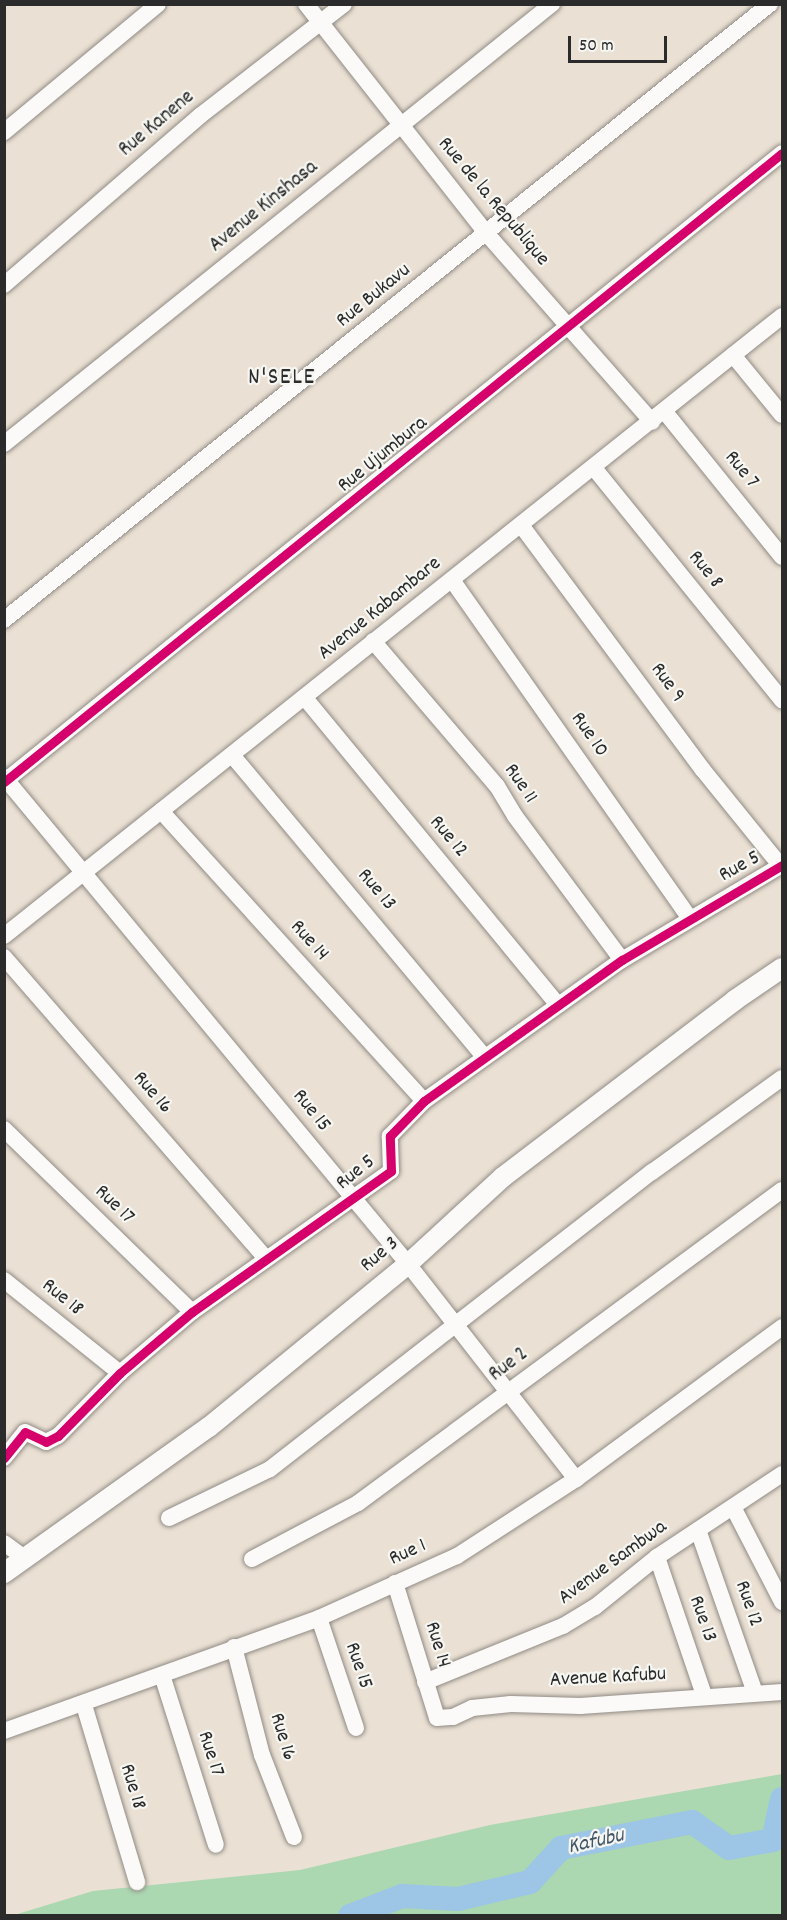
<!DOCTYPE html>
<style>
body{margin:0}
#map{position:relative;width:787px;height:1920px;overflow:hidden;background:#eae0d3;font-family:Dekko,sans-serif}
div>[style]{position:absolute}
.green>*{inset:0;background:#abd7b1}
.river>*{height:24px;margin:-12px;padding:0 12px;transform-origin:12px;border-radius:12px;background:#9cc5e6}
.roads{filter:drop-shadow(0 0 2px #908b85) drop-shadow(0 0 2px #908b85)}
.minor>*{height:16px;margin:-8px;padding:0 8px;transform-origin:8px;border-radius:8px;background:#fcfaf8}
.tertiary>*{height:20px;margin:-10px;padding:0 10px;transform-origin:10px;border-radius:10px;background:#fcfaf8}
.cycleway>*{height:9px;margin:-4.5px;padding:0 4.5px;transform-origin:4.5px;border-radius:4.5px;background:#d6006c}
span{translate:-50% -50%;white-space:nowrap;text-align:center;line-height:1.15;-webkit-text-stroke:4.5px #f6f6f2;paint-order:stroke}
.street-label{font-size:21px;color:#2b2b2b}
.water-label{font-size:22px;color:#435666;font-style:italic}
.quarter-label{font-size:24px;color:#2b2b2b;letter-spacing:1.5px}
.frame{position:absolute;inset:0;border:6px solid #2b2b2b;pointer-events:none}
.scale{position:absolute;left:568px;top:36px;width:99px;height:27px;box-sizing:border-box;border:3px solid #2b2b2b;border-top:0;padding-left:8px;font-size:18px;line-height:21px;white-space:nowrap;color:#2b2b2b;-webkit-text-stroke:4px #f6f6f2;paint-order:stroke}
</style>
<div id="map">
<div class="green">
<div style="clip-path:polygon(782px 1774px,782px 1915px,11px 1916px,93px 1891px,300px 1870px,490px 1825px)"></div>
</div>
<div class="river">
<div style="left:350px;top:1916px;width:56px;rotate:-21deg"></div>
<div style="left:402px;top:1896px;width:56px;rotate:3.1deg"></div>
<div style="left:458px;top:1899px;width:74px;rotate:-13.3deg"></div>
<div style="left:530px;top:1882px;width:46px;rotate:-47.6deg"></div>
<div style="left:561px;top:1848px;width:134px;rotate:-11.2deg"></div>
<div style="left:692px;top:1822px;width:45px;rotate:35.1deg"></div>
<div style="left:729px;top:1848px;width:45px;rotate:-10.3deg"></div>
<div style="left:773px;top:1840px;width:42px;rotate:-77.6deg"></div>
</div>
<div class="roads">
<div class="minor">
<div style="left:306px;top:4px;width:293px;rotate:51.8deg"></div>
<div style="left:487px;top:234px;width:250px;rotate:48.7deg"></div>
<div style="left:4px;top:132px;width:200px;rotate:-39.7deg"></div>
<div style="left:4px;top:285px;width:260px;rotate:-40.8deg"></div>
<div style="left:201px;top:115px;width:181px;rotate:-37.8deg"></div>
<div style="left:733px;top:355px;width:77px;rotate:50.8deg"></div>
<div style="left:665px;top:412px;width:186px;rotate:51.1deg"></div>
<div style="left:4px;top:444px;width:703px;rotate:-38.76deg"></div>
<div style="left:594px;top:468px;width:299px;rotate:51deg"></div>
<div style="left:521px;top:525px;width:305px;rotate:53.4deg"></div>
<div style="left:703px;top:770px;width:122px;rotate:51deg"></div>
<div style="left:452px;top:580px;width:412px;rotate:54.9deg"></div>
<div style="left:4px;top:620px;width:983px;rotate:-38.81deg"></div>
<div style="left:373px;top:641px;width:191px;rotate:49.5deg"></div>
<div style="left:497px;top:786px;width:35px;rotate:59deg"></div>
<div style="left:515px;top:816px;width:179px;rotate:53.4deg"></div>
<div style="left:305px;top:698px;width:398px;rotate:50.5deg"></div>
<div style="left:232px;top:755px;width:393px;rotate:50.1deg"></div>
<div style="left:4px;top:777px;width:633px;rotate:50.32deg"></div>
<div style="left:408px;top:1264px;width:273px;rotate:52deg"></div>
<div style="left:4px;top:782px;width:1000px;rotate:-38.95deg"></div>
<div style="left:161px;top:811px;width:391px;rotate:47.8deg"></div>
<div style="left:4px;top:936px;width:995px;rotate:-38.55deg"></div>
<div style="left:4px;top:957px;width:399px;rotate:49deg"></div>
<div style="left:4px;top:1129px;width:262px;rotate:44.2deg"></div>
<div style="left:4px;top:1280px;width:149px;rotate:38.7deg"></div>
<div style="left:4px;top:1458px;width:33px;rotate:-51deg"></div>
<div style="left:25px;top:1432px;width:23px;rotate:25deg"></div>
<div style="left:46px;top:1442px;width:13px;rotate:-27deg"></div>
<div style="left:58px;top:1436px;width:88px;rotate:-45.5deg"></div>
<div style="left:120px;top:1373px;width:94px;rotate:-40.3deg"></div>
<div style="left:192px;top:1312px;width:244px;rotate:-35.3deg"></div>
<div style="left:391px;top:1171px;width:35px;rotate:-92deg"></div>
<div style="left:390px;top:1136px;width:49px;rotate:-45.8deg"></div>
<div style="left:424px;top:1101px;width:243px;rotate:-35.5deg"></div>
<div style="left:622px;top:960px;width:186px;rotate:-30.7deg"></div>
<div style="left:733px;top:1507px;width:107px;rotate:62.7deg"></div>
<div style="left:169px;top:1518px;width:112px;rotate:-25.9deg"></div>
<div style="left:270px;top:1469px;width:484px;rotate:-37.9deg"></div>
<div style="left:652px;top:1172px;width:160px;rotate:-35.9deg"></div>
<div style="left:698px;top:1530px;width:173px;rotate:70.7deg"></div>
<div style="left:4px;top:1543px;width:27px;rotate:36deg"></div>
<div style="left:657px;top:1557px;width:146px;rotate:71.2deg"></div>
<div style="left:252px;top:1559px;width:120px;rotate:-27.8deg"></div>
<div style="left:358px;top:1503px;width:527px;rotate:-36.44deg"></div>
<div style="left:395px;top:1583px;width:141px;rotate:72.7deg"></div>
<div style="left:437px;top:1718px;width:16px;rotate:-4deg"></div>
<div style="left:453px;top:1717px;width:21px;rotate:-25deg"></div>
<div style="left:472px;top:1708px;width:39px;rotate:-6deg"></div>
<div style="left:511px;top:1704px;width:70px;rotate:1.6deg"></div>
<div style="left:581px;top:1706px;width:201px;rotate:-4deg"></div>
<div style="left:319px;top:1618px;width:116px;rotate:71.4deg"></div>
<div style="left:234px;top:1647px;width:112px;rotate:75.5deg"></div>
<div style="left:262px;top:1755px;width:88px;rotate:68.7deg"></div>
<div style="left:162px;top:1675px;width:178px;rotate:72.4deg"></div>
<div style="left:425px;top:1682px;width:149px;rotate:-22.1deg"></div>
<div style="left:563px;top:1626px;width:37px;rotate:-31deg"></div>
<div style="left:595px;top:1607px;width:80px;rotate:-38.9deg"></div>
<div style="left:657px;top:1557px;width:150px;rotate:-33.6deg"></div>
<div style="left:84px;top:1705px;width:185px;rotate:73.3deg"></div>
<div style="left:4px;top:1731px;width:335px;rotate:-19.7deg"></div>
<div style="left:319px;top:1618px;width:151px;rotate:-24.2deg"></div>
<div style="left:457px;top:1556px;width:142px;rotate:-32.9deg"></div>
<div style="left:576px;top:1479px;width:256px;rotate:-36.4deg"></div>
</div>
<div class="tertiary">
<div style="left:4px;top:1573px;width:252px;rotate:-35.5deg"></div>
<div style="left:209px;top:1427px;width:257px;rotate:-39.3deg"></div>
<div style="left:408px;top:1264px;width:129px;rotate:-42.5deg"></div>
<div style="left:503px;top:1177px;width:292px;rotate:-37.3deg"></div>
<div style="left:735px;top:1000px;width:57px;rotate:-34.2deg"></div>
</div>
</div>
<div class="cycleway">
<div style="left:4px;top:782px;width:1000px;rotate:-38.95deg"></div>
<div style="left:4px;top:1458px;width:33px;rotate:-51deg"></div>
<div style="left:25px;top:1432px;width:23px;rotate:25deg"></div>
<div style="left:46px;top:1442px;width:13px;rotate:-27deg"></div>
<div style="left:58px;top:1436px;width:88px;rotate:-45.5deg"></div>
<div style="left:120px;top:1373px;width:94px;rotate:-40.3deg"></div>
<div style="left:192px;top:1312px;width:244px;rotate:-35.3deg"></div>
<div style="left:391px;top:1171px;width:35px;rotate:-92deg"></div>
<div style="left:390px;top:1136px;width:49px;rotate:-45.8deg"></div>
<div style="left:424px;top:1101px;width:243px;rotate:-35.5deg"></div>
<div style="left:622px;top:960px;width:186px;rotate:-30.7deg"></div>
</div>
<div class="street-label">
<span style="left:157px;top:124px;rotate:-40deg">Rue Kanene</span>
<span style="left:493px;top:202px;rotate:50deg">Rue de la Republique</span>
<span style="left:264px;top:207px;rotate:-39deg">Avenue Kinshasa</span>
<span style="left:374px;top:296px;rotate:-39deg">Rue Bukavu</span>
<span style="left:383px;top:455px;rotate:-39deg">Rue Ujumbura</span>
<span style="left:741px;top:470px;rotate:51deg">Rue 7</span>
<span style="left:705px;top:570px;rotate:51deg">Rue 8</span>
<span style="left:380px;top:609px;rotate:-39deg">Avenue Kabambare</span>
<span style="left:667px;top:683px;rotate:54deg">Rue 9</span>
<span style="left:589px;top:735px;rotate:55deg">Rue 10</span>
<span style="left:520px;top:784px;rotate:56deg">Rue 11</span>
<span style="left:448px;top:837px;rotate:50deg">Rue 12</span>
<span style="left:740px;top:867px;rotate:-29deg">Rue 5</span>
<span style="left:376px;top:890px;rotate:50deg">Rue 13</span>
<span style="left:309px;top:941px;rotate:48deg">Rue 14</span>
<span style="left:152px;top:1093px;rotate:49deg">Rue 16</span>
<span style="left:311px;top:1111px;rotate:51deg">Rue 15</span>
<span style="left:356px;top:1173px;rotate:-39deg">Rue 5</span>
<span style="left:114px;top:1205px;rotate:44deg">Rue 17</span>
<span style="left:380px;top:1255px;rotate:-40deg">Rue 3</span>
<span style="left:62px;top:1298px;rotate:39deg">Rue 18</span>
<span style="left:509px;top:1365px;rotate:-37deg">Rue 2</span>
<span style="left:408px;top:1553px;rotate:-24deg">Rue 1</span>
<span style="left:613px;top:1563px;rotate:-36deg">Avenue Sambwa</span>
<span style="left:748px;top:1604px;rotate:71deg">Rue 12</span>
<span style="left:702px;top:1619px;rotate:71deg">Rue 13</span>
<span style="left:437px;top:1645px;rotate:73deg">Rue 14</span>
<span style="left:358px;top:1666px;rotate:71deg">Rue 15</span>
<span style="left:608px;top:1678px;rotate:-3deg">Avenue Kafubu</span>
<span style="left:282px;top:1737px;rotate:73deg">Rue 16</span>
<span style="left:210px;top:1754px;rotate:72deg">Rue 17</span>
<span style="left:132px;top:1787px;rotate:73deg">Rue 18</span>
</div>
<div class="water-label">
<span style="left:596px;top:1842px;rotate:-13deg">Kafubu</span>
</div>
<div class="quarter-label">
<span style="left:282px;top:379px">N'SELE</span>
</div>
<div class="frame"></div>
<div class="scale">50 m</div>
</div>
